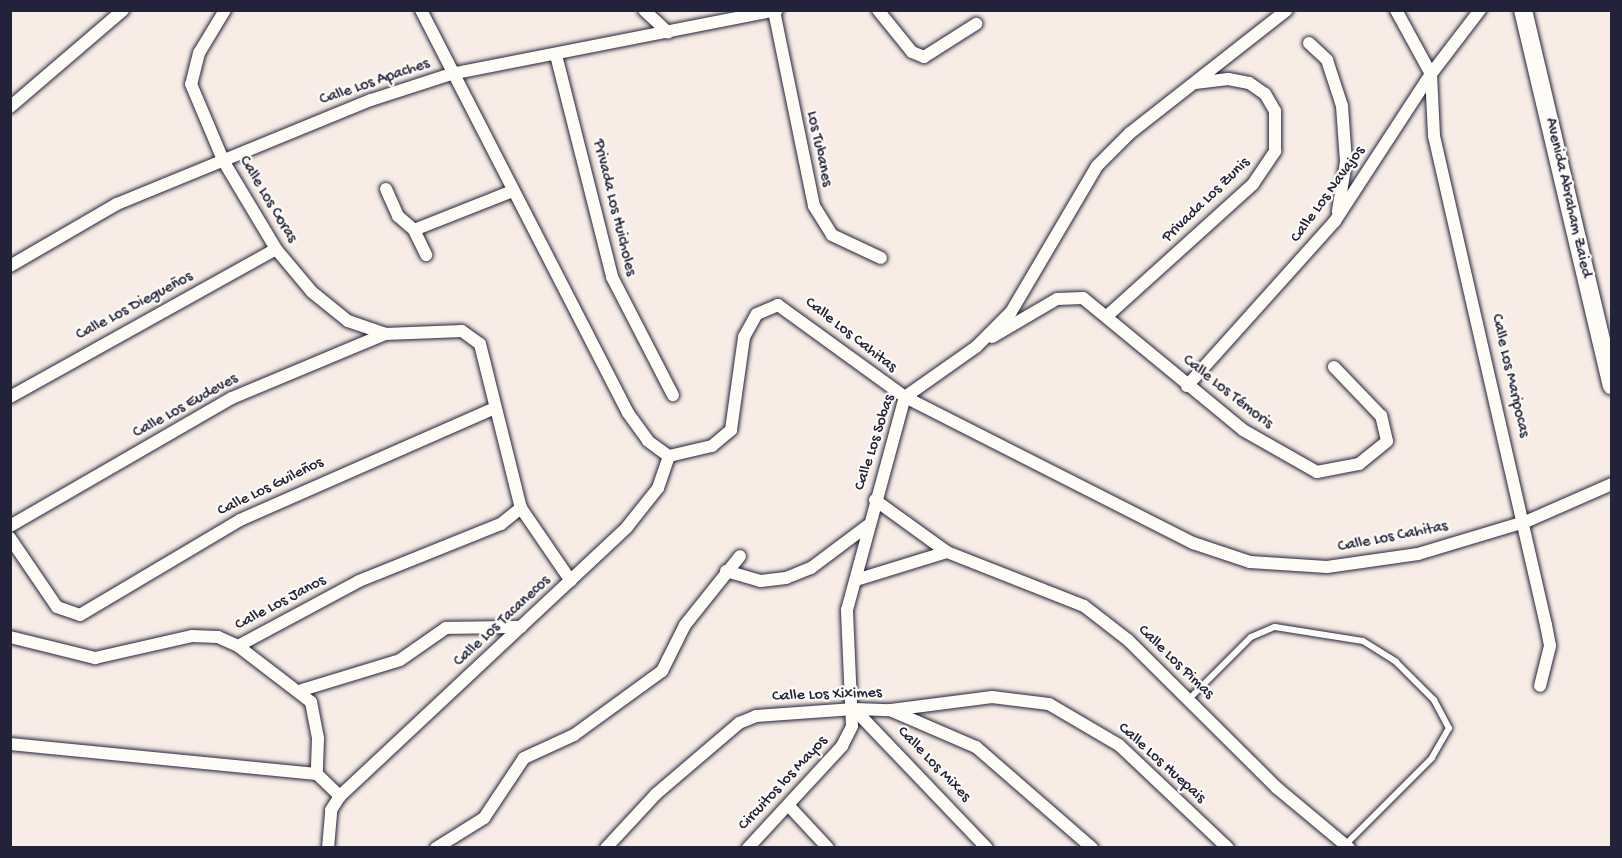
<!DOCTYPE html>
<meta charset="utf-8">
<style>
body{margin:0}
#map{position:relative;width:1622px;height:858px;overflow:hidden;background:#f8ece6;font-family:"Gochi Hand",sans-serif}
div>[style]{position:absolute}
.roads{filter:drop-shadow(0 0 2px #22223b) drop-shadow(0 0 2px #22223b)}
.lane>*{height:6px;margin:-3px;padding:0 3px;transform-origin:3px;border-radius:3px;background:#fdfcf7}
.street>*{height:12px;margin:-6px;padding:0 6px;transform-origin:6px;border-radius:6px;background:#fdfcf7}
.secondary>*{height:18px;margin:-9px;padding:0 9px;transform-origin:9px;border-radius:9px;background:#fdfcf7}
span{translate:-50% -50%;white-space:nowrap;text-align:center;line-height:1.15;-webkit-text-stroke:4.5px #fdfcf7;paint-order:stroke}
.street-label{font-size:16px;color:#22223b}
.frame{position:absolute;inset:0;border:12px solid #22223b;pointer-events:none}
</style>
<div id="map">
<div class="roads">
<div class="lane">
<div style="left:1190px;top:698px;width:86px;rotate:-45deg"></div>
<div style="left:1251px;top:637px;width:26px;rotate:-23deg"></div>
<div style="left:1275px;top:627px;width:89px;rotate:9deg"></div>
<div style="left:1363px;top:641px;width:39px;rotate:32deg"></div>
<div style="left:1396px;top:662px;width:54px;rotate:45deg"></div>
<div style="left:1434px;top:700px;width:32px;rotate:62deg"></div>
<div style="left:1449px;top:728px;width:34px;rotate:120deg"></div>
<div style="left:1432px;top:758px;width:123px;rotate:135deg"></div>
</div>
<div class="street">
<div style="left:225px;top:10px;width:50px;rotate:121.2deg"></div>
<div style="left:199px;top:53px;width:32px;rotate:104deg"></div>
<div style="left:191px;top:84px;width:85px;rotate:67.1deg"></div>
<div style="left:224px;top:162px;width:101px;rotate:59.1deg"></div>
<div style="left:276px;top:249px;width:56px;rotate:50.1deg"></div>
<div style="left:312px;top:292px;width:46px;rotate:38.9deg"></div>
<div style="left:348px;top:321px;width:39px;rotate:19deg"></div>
<div style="left:385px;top:334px;width:77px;rotate:-2.2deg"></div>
<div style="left:462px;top:331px;width:22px;rotate:36deg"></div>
<div style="left:480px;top:344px;width:169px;rotate:76deg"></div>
<div style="left:521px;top:508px;width:88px;rotate:55.6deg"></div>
<div style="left:421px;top:10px;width:453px;rotate:62.8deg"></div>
<div style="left:628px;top:413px;width:34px;rotate:54deg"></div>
<div style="left:648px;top:441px;width:26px;rotate:36deg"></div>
<div style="left:669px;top:456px;width:44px;rotate:-13.1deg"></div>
<div style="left:712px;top:446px;width:25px;rotate:-40deg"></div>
<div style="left:731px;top:430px;width:94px;rotate:-82deg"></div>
<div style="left:744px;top:337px;width:26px;rotate:-61deg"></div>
<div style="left:757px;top:314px;width:23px;rotate:-23deg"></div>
<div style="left:778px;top:305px;width:157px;rotate:35.9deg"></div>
<div style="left:905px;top:397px;width:323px;rotate:26.9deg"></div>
<div style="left:1193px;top:543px;width:60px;rotate:18.4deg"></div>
<div style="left:1250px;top:562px;width:77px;rotate:3.7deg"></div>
<div style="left:1327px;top:567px;width:92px;rotate:-8.1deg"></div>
<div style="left:1418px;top:554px;width:112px;rotate:-16.7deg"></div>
<div style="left:1525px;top:522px;width:95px;rotate:-23.6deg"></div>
<div style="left:644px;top:10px;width:33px;rotate:43deg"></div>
<div style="left:878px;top:10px;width:54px;rotate:51deg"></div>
<div style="left:912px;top:52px;width:13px;rotate:23deg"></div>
<div style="left:924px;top:57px;width:62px;rotate:-32.4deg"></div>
<div style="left:1396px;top:10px;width:73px;rotate:61.3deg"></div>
<div style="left:1431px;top:74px;width:62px;rotate:87.2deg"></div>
<div style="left:1434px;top:136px;width:502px;rotate:77.1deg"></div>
<div style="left:1546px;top:625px;width:21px;rotate:79deg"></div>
<div style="left:1550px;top:646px;width:41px;rotate:104deg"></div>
<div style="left:774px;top:11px;width:199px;rotate:78.4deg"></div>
<div style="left:814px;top:206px;width:34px;rotate:58deg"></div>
<div style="left:832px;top:235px;width:54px;rotate:25.1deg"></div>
<div style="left:1309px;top:43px;width:25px;rotate:43deg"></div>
<div style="left:1327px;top:60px;width:48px;rotate:71.9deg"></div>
<div style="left:1342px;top:106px;width:56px;rotate:85.9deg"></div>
<div style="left:1346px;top:162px;width:50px;rotate:99.3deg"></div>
<div style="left:556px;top:55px;width:229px;rotate:75.8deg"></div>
<div style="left:612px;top:277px;width:133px;rotate:62.7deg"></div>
<div style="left:10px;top:107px;width:149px;rotate:-40.6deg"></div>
<div style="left:386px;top:189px;width:30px;rotate:66deg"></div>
<div style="left:398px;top:216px;width:21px;rotate:41deg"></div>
<div style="left:414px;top:230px;width:103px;rotate:-21.6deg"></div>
<div style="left:414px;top:230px;width:28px;rotate:64deg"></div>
<div style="left:10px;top:266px;width:124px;rotate:-30.1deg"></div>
<div style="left:117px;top:204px;width:274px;rotate:-22.3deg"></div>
<div style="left:371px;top:100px;width:84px;rotate:-18deg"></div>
<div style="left:451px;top:74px;width:332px;rotate:-11.1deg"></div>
<div style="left:1107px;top:316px;width:197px;rotate:-42.1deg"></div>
<div style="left:1253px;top:184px;width:40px;rotate:-56deg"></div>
<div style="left:1275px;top:151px;width:40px;rotate:-90deg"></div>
<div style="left:1275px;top:111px;width:20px;rotate:-120deg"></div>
<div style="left:1265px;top:94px;width:19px;rotate:-145deg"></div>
<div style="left:1249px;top:83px;width:21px;rotate:-169deg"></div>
<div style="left:1228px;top:79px;width:33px;rotate:173deg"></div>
<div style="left:992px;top:337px;width:75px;rotate:-30.3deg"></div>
<div style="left:1057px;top:299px;width:26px;rotate:-2deg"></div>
<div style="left:1083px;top:298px;width:207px;rotate:39.5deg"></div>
<div style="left:1243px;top:430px;width:85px;rotate:29.6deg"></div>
<div style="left:1317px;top:472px;width:43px;rotate:-10.8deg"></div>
<div style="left:1359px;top:464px;width:36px;rotate:-39deg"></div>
<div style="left:1387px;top:441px;width:26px;rotate:-103deg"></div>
<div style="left:1381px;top:416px;width:68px;rotate:-133.8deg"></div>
<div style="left:1187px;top:386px;width:222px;rotate:-48.1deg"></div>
<div style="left:1335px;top:221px;width:176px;rotate:-56.9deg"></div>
<div style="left:1431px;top:74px;width:81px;rotate:-52.6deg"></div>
<div style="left:10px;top:397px;width:304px;rotate:-29.1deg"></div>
<div style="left:875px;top:500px;width:89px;rotate:35.8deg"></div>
<div style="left:10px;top:526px;width:256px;rotate:-30deg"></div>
<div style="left:232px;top:398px;width:166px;rotate:-22.7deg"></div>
<div style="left:10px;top:538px;width:83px;rotate:55.7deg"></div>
<div style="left:57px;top:607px;width:24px;rotate:19deg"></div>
<div style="left:80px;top:615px;width:186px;rotate:-30.7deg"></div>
<div style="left:240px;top:520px;width:279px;rotate:-23.7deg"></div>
<div style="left:726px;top:571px;width:36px;rotate:16deg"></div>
<div style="left:761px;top:581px;width:25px;rotate:-7deg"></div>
<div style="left:786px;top:578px;width:27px;rotate:-22deg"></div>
<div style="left:811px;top:568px;width:70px;rotate:-36.9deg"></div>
<div style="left:856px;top:580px;width:95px;rotate:-17.1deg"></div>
<div style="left:947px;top:552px;width:147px;rotate:21.5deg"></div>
<div style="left:1084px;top:606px;width:56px;rotate:37.7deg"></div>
<div style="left:1128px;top:640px;width:210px;rotate:44.8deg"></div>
<div style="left:1277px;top:788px;width:94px;rotate:39.8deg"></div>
<div style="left:10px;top:637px;width:88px;rotate:13.9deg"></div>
<div style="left:95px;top:658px;width:99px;rotate:-12.8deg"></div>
<div style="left:192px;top:636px;width:26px;rotate:2deg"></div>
<div style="left:218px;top:637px;width:22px;rotate:24deg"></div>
<div style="left:238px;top:646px;width:137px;rotate:-28.2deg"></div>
<div style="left:359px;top:581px;width:153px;rotate:-21.9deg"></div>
<div style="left:501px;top:524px;width:26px;rotate:-39deg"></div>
<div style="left:238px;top:646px;width:92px;rotate:37.5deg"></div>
<div style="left:311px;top:702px;width:37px;rotate:79deg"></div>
<div style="left:318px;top:738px;width:36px;rotate:92deg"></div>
<div style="left:302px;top:690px;width:102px;rotate:-17deg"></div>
<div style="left:400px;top:660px;width:56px;rotate:-34.8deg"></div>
<div style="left:446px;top:628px;width:75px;rotate:-0.8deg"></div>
<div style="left:854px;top:709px;width:192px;rotate:46.3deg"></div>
<div style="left:891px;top:710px;width:102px;rotate:-7.3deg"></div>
<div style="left:992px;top:697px;width:57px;rotate:7deg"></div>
<div style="left:1049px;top:704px;width:81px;rotate:30.4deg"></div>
<div style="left:1119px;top:745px;width:150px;rotate:43.4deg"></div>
<div style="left:10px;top:744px;width:308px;rotate:5.6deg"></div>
<div style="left:317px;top:774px;width:32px;rotate:44deg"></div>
<div style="left:789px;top:806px;width:57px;rotate:47.1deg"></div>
<div style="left:328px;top:848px;width:38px;rotate:-85deg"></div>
<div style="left:331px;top:810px;width:17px;rotate:-57deg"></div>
<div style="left:340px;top:796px;width:393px;rotate:-43.1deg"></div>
<div style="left:627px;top:527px;width:50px;rotate:-51.5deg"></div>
<div style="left:658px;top:488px;width:34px;rotate:-71deg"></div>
<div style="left:436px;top:848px;width:57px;rotate:-32deg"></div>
<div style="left:484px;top:818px;width:72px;rotate:-56.3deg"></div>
<div style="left:524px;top:758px;width:55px;rotate:-24.7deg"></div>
<div style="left:574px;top:735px;width:109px;rotate:-36deg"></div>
<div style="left:662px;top:671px;width:51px;rotate:-63.4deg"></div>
<div style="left:685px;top:625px;width:88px;rotate:-51.4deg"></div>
<div style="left:606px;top:848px;width:74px;rotate:-47.2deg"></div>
<div style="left:656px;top:794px;width:109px;rotate:-40.5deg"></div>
<div style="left:739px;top:723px;width:18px;rotate:-22deg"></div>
<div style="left:756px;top:716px;width:98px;rotate:-4.1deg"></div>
<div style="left:854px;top:709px;width:36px;rotate:2deg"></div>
<div style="left:890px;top:710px;width:94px;rotate:23.3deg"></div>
<div style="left:976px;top:747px;width:154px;rotate:41deg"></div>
<div style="left:748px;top:848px;width:139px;rotate:-47.3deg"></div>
<div style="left:842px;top:746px;width:22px;rotate:-63deg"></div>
<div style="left:852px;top:726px;width:116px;rotate:-92.5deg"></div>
<div style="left:847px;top:610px;width:221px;rotate:-74.8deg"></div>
<div style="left:905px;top:397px;width:87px;rotate:-35.2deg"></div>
<div style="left:976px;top:347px;width:49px;rotate:-45deg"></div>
<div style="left:1011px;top:312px;width:169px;rotate:-59.5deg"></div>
<div style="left:1097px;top:166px;width:47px;rotate:-45deg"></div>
<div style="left:1130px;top:133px;width:199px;rotate:-38.1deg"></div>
</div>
<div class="secondary">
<div style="left:1523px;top:10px;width:386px;rotate:76.7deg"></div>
</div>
</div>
<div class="street-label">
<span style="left:375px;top:83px;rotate:-19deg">Calle Los Apaches</span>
<span style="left:818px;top:149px;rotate:78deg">Los Tubanes</span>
<span style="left:1329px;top:195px;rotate:-54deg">Calle Los Navajos</span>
<span style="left:1567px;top:198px;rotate:77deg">Avenida Abraham Zaied</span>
<span style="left:267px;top:200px;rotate:59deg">Calle Los Coras</span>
<span style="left:1207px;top:201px;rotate:-44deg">Privada Los Zunis</span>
<span style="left:613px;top:208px;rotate:76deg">Privada Los Huicholes</span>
<span style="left:135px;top:307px;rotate:-28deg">Calle Los Diegueños</span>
<span style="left:850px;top:336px;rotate:38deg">Calle Los Cahitas</span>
<span style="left:1509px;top:376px;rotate:77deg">Calle Los Maripocas</span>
<span style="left:1227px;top:393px;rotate:38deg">Calle Los Témoris</span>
<span style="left:186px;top:407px;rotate:-29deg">Calle Los Eudeves</span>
<span style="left:876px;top:443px;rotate:-72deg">Calle Los Sobas</span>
<span style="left:271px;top:488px;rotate:-26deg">Calle Los Guileños</span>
<span style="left:1393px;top:538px;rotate:-11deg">Calle Los Cahitas</span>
<span style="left:281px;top:604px;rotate:-28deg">Calle Los Janos</span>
<span style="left:503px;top:622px;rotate:-43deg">Calle Los Tacanecos</span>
<span style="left:1175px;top:663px;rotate:44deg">Calle Los Pimas</span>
<span style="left:827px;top:696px;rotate:-2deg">Calle Los Xiximes</span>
<span style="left:1161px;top:764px;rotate:42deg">Calle Los Huepais</span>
<span style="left:933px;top:765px;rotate:46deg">Calle Los Mixes</span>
<span style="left:784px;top:784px;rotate:-47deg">Circuitos los Mayos</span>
</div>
<div class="frame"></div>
</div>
